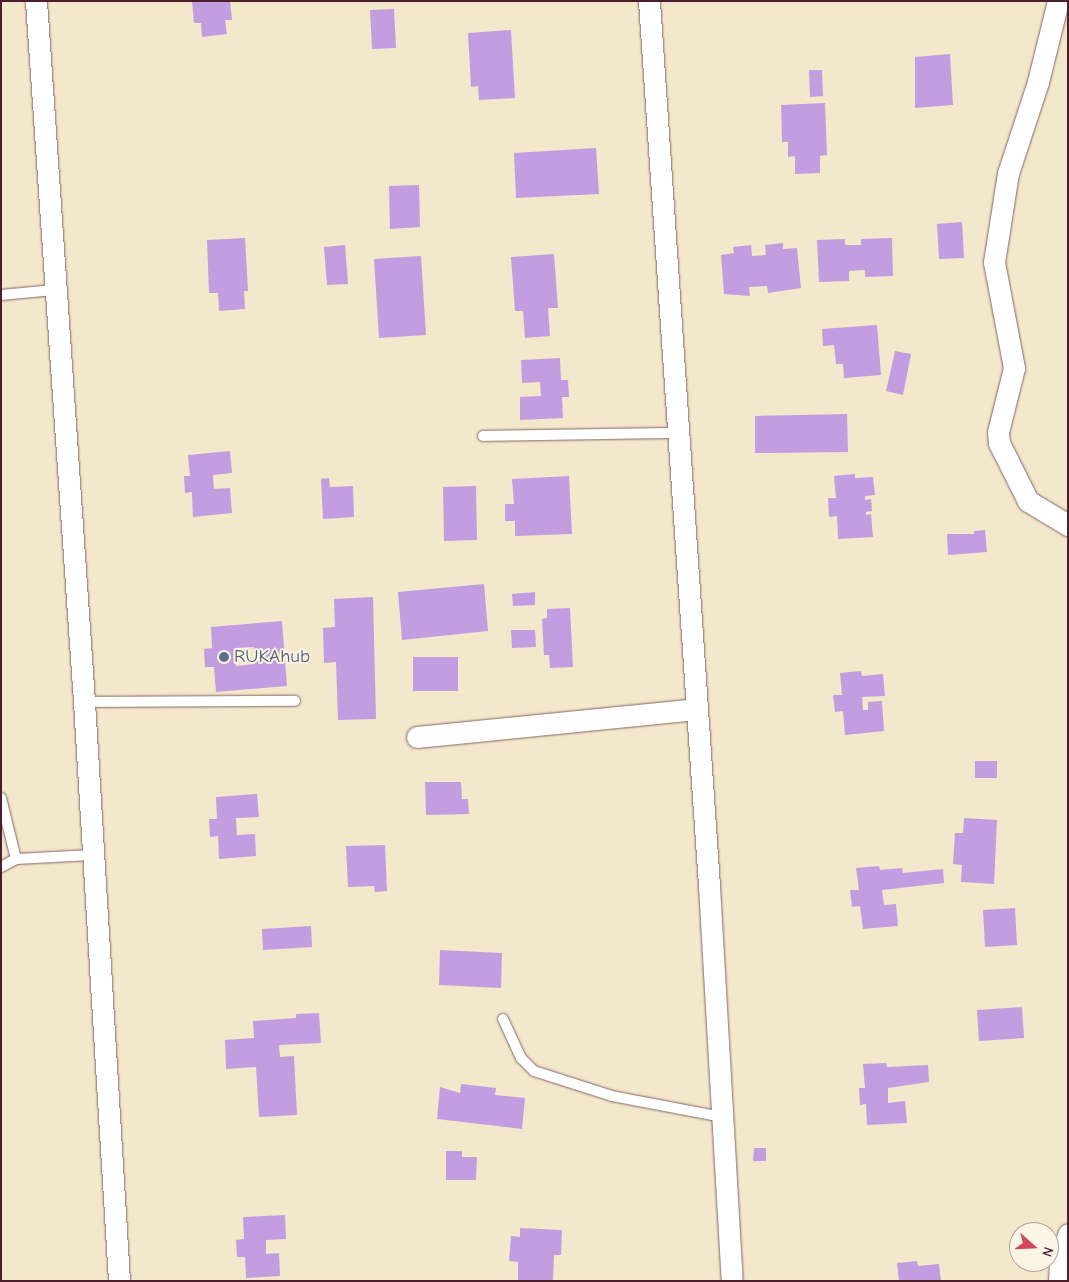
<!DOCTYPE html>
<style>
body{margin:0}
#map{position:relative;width:1069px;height:1282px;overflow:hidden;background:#f3e7cc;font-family:"Comic Neue",sans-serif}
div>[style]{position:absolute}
.building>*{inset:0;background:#c29ee1}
.roads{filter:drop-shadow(0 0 1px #856563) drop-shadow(0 0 1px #856563)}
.lane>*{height:10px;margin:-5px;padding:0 5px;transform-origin:5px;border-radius:5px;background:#fff}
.street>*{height:21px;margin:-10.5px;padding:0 10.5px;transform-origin:10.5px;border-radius:10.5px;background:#fff}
.dots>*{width:14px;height:14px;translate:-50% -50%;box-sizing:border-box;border:2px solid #fcf5e5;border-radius:50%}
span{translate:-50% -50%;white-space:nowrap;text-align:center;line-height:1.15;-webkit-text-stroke:4px #fcf5e5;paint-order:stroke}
.service-label{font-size:19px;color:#4e5e75}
.left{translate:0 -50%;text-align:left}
.frame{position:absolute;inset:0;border:2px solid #4a1f2b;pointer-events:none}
.north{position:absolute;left:1009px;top:1222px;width:50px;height:50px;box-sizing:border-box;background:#fcf5e5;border:1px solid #b59f9b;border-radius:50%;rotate:110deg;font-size:14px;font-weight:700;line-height:20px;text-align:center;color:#4a1f2b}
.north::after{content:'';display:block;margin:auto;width:18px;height:22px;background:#d1495b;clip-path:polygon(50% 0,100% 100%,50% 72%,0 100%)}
</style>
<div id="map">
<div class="building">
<div style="clip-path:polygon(192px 1px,230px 1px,232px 20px,225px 20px,227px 34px,202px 37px,201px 23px,194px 23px)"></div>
<div style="clip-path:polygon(394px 9px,396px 48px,372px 49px,370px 10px)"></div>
<div style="clip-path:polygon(511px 30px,515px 98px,479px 100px,478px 86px,471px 87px,468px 33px)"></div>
<div style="clip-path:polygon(950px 54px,953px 105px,915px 108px,915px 57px)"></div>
<div style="clip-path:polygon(809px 70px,822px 70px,823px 96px,810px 97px)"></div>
<div style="clip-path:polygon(825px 103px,827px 155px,820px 156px,820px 173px,795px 174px,795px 156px,788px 157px,788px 142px,782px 142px,781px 105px)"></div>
<div style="clip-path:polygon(596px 148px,599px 194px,516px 198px,514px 153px)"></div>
<div style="clip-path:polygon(419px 185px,420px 227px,390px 229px,389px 186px)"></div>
<div style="clip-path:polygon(962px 222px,964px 258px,939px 259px,937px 224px)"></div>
<div style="clip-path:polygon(245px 238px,248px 291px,244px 291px,245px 309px,219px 311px,218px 293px,209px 293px,207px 240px)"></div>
<div style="clip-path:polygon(892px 238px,893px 276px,865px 277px,865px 270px,849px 271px,849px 281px,819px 282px,817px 240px,845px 239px,845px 245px,861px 245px,861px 239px)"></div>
<div style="clip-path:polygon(783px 243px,783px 249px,797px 248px,801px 288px,768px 293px,767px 286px,749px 287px,750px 296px,724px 294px,721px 255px,734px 253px,733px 247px,751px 245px,752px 256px,766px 255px,765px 245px)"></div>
<div style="clip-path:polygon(345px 245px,348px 284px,327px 285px,324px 247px)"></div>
<div style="clip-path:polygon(554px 254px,558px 308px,548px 308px,550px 336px,525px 338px,523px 311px,515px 311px,511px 257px)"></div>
<div style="clip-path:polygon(421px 256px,426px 335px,379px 338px,374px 259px)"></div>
<div style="clip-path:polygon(877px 325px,881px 375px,844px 378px,843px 364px,836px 364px,834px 345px,823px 346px,822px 329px)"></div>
<div style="clip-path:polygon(895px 351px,911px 354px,903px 395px,886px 391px)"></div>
<div style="clip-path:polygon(560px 358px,561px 380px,568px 380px,569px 397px,562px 397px,563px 418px,520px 420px,520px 397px,541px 396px,540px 382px,522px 383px,521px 360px)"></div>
<div style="clip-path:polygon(847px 414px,848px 452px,755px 453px,755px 416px)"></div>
<div style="clip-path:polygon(230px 451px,232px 473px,213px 475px,214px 489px,230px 488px,232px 513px,193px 517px,192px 492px,185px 493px,184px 476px,190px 476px,188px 455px)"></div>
<div style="clip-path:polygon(855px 474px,855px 478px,873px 477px,875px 495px,865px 496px,865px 500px,871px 499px,872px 511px,866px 512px,866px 515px,871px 514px,873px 537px,838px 539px,837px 516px,829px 517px,828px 498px,836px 498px,834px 476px)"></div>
<div style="clip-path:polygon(569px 476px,572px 534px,515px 536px,515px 521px,505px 521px,505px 504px,514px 504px,512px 479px)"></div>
<div style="clip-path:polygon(329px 478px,330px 487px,353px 486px,354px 517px,323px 519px,321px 479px)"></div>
<div style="clip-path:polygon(476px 486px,477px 540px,444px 541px,443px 487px)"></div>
<div style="clip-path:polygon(985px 530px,987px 552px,948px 555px,947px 534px,974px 534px,974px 531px)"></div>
<div style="clip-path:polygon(484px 584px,488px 631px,402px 640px,398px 592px)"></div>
<div style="clip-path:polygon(535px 592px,535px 605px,513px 606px,512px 594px)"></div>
<div style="clip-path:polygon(373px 597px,376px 719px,338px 720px,336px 662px,324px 663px,323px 628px,335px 627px,334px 599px)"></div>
<div style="clip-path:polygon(570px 608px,573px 667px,550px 668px,549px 655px,544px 655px,542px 619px,547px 618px,547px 609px)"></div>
<div style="clip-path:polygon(evenodd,282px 621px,287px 686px,216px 692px,214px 667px,205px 667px,204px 649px,212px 648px,211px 627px,282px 621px,254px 647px,255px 664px,236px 666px,235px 648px,254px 647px)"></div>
<div style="clip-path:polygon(511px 630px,535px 630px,536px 647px,512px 648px)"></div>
<div style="clip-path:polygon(413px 657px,458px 657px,458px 691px,413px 691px)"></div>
<div style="clip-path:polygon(861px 671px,862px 676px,883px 674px,885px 696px,862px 697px,863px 710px,868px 710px,868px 702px,882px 701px,884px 731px,845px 735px,843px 711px,835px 712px,833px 695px,842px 695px,840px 673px)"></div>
<div style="clip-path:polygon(975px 761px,997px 761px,997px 778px,975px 778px)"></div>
<div style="clip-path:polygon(425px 782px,461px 782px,462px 799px,468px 799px,469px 814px,426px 815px)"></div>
<div style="clip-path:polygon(257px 794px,259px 817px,236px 818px,237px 835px,255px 834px,256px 856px,219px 859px,218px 836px,210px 837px,209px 819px,217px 819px,216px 797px)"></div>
<div style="clip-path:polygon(964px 818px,997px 820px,994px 884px,961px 882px,962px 865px,953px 864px,955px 833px,963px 833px)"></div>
<div style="clip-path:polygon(385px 845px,387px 891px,375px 892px,374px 886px,348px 887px,346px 846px)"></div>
<div style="clip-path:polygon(879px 866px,880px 870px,902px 868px,903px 873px,943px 869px,944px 883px,882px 890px,884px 905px,896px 904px,898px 926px,863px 929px,860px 906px,852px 907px,850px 890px,859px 890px,856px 868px)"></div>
<div style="clip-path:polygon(1015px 908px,1017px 945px,985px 947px,983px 910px)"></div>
<div style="clip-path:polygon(311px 926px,312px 947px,263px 950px,262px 929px)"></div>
<div style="clip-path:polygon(440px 950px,502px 953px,501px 988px,439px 985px)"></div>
<div style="clip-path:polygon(1022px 1007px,1024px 1038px,979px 1041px,977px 1010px)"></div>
<div style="clip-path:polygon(319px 1013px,321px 1043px,279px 1045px,280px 1057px,294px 1056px,297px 1115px,259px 1117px,256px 1067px,226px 1069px,225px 1040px,254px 1038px,253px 1021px,296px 1018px,296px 1014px)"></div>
<div style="clip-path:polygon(886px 1063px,887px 1067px,928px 1065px,929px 1082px,888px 1088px,888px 1103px,905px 1101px,907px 1123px,867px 1125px,866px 1104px,860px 1105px,859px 1088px,865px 1088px,863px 1064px)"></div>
<div style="clip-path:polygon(461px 1084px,496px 1088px,495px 1095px,525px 1098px,522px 1129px,437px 1119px,440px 1087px,460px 1093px)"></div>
<div style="clip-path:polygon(754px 1148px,766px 1148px,766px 1161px,753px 1161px)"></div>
<div style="clip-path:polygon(446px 1151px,462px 1151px,462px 1157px,477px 1157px,476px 1180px,446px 1180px)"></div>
<div style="clip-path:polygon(285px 1215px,286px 1239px,266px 1240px,266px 1254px,279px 1253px,280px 1276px,246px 1278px,245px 1257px,237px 1257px,236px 1240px,244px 1239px,243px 1217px)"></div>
<div style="clip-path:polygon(520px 1228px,562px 1230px,561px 1255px,554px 1255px,553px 1281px,518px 1281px,518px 1262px,509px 1261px,511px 1236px,520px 1237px)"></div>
<div style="clip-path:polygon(917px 1261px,918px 1266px,939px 1264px,941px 1281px,899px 1281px,897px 1263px)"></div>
</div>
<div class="roads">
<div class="lane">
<div style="left:1px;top:295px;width:53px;rotate:-5.4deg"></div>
<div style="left:483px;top:436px;width:196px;rotate:-0.9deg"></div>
<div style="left:84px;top:702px;width:211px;rotate:-0.3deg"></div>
<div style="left:1px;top:798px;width:63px;rotate:76.2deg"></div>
<div style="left:1px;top:867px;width:17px;rotate:-28deg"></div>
<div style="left:16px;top:859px;width:76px;rotate:-3deg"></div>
<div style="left:503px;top:1019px;width:43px;rotate:65.2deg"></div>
<div style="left:521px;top:1058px;width:18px;rotate:45deg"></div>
<div style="left:534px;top:1071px;width:82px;rotate:17.8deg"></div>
<div style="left:612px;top:1096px;width:112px;rotate:10.8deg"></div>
</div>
<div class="street">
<div style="left:36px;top:1px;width:703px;rotate:86.08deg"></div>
<div style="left:84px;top:702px;width:580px;rotate:86.54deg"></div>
<div style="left:649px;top:1px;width:887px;rotate:86.12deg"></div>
<div style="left:709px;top:886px;width:396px;rotate:86.7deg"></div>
<div style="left:1058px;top:1px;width:83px;rotate:103.9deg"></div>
<div style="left:1038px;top:82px;width:96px;rotate:108.2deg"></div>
<div style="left:1008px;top:173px;width:90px;rotate:98.9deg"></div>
<div style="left:994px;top:262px;width:108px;rotate:79.3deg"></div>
<div style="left:1014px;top:368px;width:66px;rotate:104deg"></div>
<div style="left:998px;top:432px;width:11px;rotate:85deg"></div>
<div style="left:999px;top:443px;width:65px;rotate:63.4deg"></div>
<div style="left:1028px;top:501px;width:47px;rotate:31deg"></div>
<div style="left:417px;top:737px;width:280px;rotate:-5.7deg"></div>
<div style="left:1059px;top:1281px;width:20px;rotate:-87deg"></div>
<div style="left:1060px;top:1261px;width:28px;rotate:-73deg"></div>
</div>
</div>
<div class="dots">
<div style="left:224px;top:657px;background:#5c6f8a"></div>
</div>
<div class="service-label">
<span class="left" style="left:234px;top:657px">RUKAhub</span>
</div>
<div class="frame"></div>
<div class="north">N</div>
</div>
